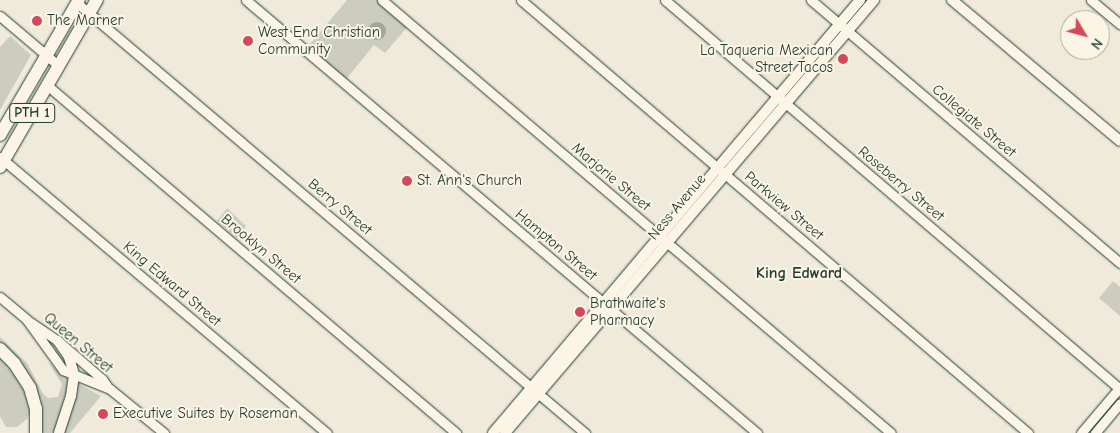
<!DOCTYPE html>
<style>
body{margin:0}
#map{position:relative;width:1120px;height:433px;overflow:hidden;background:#efeada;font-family:"Comic Neue",sans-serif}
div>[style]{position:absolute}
.green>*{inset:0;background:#cccdbf}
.water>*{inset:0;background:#9fa89a}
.round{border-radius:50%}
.roads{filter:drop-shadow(0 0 1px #1f3d34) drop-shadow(0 0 1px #1f3d34)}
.minor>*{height:9px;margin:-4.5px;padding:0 4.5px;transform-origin:4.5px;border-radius:4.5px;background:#fcf5e5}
.major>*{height:10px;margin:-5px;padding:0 5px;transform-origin:5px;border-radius:5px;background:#fcf5e5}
.highway>*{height:12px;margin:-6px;padding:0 6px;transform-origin:6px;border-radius:6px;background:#fcf5e5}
.dots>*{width:14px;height:14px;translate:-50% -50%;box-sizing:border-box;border:2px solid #fcf5e5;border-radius:50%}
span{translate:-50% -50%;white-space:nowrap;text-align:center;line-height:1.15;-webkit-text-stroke:4px #fcf5e5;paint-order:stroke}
.shield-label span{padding:1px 4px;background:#fcf5e5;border:1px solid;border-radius:4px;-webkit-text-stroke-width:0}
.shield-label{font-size:14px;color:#1f3d34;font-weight:700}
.poi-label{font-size:15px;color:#1f3d34}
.left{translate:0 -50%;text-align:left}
.right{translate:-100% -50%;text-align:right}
.street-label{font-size:15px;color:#1f3d34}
.neighbourhood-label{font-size:16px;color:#1f3d34;font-weight:700}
.north{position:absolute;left:1060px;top:10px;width:50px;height:50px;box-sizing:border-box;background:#fcf5e5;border:1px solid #a4ab9e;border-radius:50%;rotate:127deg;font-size:14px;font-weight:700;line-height:20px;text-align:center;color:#1f3d34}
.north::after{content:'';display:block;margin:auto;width:18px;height:22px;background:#d1495b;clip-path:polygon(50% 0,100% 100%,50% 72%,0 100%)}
</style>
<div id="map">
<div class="green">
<div style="clip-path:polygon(347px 0,382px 0,410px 24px,385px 53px,374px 45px,343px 83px,305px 50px)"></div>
<div style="clip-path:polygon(10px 36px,31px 55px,0 110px,0 47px)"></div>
<div style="clip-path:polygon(227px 208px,246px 226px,237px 238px,217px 221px)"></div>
<div style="clip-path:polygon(1113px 281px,1120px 287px,1120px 316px,1099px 298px)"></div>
<div style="clip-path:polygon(0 337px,27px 363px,43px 394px,48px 398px,58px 397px,62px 384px,48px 362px,70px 381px,56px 433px,40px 433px,40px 415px,0 345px)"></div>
<div style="clip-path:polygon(0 354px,22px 380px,31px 410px,27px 419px,17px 427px,6px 427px,0 416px)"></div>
<div style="clip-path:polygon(77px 383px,101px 396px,70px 433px,62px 433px)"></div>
</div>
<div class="water">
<div class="round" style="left:368px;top:22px;width:18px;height:18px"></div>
</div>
<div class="roads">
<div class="minor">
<div style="left:246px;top:0;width:670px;rotate:40.28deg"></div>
<div style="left:382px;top:0;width:668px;rotate:40.39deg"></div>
<div style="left:521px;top:0;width:667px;rotate:40.5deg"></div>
<div style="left:665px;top:0;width:599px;rotate:40.53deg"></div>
<div style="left:811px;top:0;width:406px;rotate:40.4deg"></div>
<div style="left:1091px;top:0;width:38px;rotate:40deg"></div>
<div style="left:77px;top:3px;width:666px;rotate:40.25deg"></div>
<div style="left:0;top:16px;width:77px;rotate:40.3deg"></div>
<div style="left:48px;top:86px;width:536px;rotate:40.38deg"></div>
<div style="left:0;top:157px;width:428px;rotate:40.2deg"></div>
<div style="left:0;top:297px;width:35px;rotate:40deg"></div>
<div style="left:27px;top:320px;width:37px;rotate:34deg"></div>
<div style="left:58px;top:341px;width:58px;rotate:40.8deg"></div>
<div style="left:102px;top:379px;width:9px;rotate:54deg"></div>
<div style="left:27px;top:320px;width:62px;rotate:54.2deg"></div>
<div style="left:63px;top:370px;width:51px;rotate:22deg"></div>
<div style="left:110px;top:389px;width:70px;rotate:39.2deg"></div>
<div style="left:1081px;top:433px;width:60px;rotate:-49.7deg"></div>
<div style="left:1095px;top:433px;width:39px;rotate:-50deg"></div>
</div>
<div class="major">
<div style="left:952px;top:0;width:219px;rotate:40deg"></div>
<div style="left:58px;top:341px;width:19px;rotate:55deg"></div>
<div style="left:69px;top:357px;width:19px;rotate:74deg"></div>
<div style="left:74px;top:375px;width:21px;rotate:98deg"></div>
<div style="left:71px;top:396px;width:39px;rotate:108deg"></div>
<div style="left:493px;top:433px;width:568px;rotate:-49.72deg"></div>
<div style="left:505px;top:433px;width:569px;rotate:-49.56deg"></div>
</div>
<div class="highway">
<div style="left:0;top:135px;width:156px;rotate:-59.7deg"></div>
<div style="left:0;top:167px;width:193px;rotate:-59.9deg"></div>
<div style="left:0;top:349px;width:20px;rotate:45deg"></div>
<div style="left:14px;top:363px;width:30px;rotate:57deg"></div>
<div style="left:30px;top:388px;width:22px;rotate:74deg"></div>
<div style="left:36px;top:409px;width:24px;rotate:90deg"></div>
</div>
</div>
<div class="dots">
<div style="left:37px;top:21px;background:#d1495b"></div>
<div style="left:248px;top:41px;background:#d1495b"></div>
<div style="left:843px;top:59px;background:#d1495b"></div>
<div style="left:407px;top:181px;background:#d1495b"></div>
<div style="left:580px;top:312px;background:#d1495b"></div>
<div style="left:103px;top:414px;background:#d1495b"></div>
</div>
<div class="shield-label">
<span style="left:32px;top:113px">PTH 1</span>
</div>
<div class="poi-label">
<span class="left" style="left:47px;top:21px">The Marner</span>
<span class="left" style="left:258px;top:41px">West End Christian<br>Community</span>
<span class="right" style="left:833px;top:59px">La Taqueria Mexican<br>Street Tacos</span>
<span class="left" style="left:417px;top:181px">St. Ann's Church</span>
<span class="left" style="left:590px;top:312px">Brathwaite's<br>Pharmacy</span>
<span class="left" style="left:113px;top:414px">Executive Suites by Roseman</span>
</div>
<div class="street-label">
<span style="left:974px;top:121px;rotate:40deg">Collegiate Street</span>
<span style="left:611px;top:177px;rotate:40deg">Marjorie Street</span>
<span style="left:901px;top:184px;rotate:40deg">Roseberry Street</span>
<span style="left:784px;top:206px;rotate:40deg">Parkview Street</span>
<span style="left:340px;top:207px;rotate:40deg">Berry Street</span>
<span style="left:677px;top:207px;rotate:-50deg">Ness Avenue</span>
<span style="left:556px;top:245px;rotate:40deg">Hampton Street</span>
<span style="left:261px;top:249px;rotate:40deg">Brooklyn Street</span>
<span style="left:172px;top:284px;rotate:40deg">King Edward Street</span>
<span style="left:78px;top:343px;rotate:40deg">Queen Street</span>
</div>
<div class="neighbourhood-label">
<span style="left:799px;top:273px">King Edward</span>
</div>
<div class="north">N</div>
</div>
